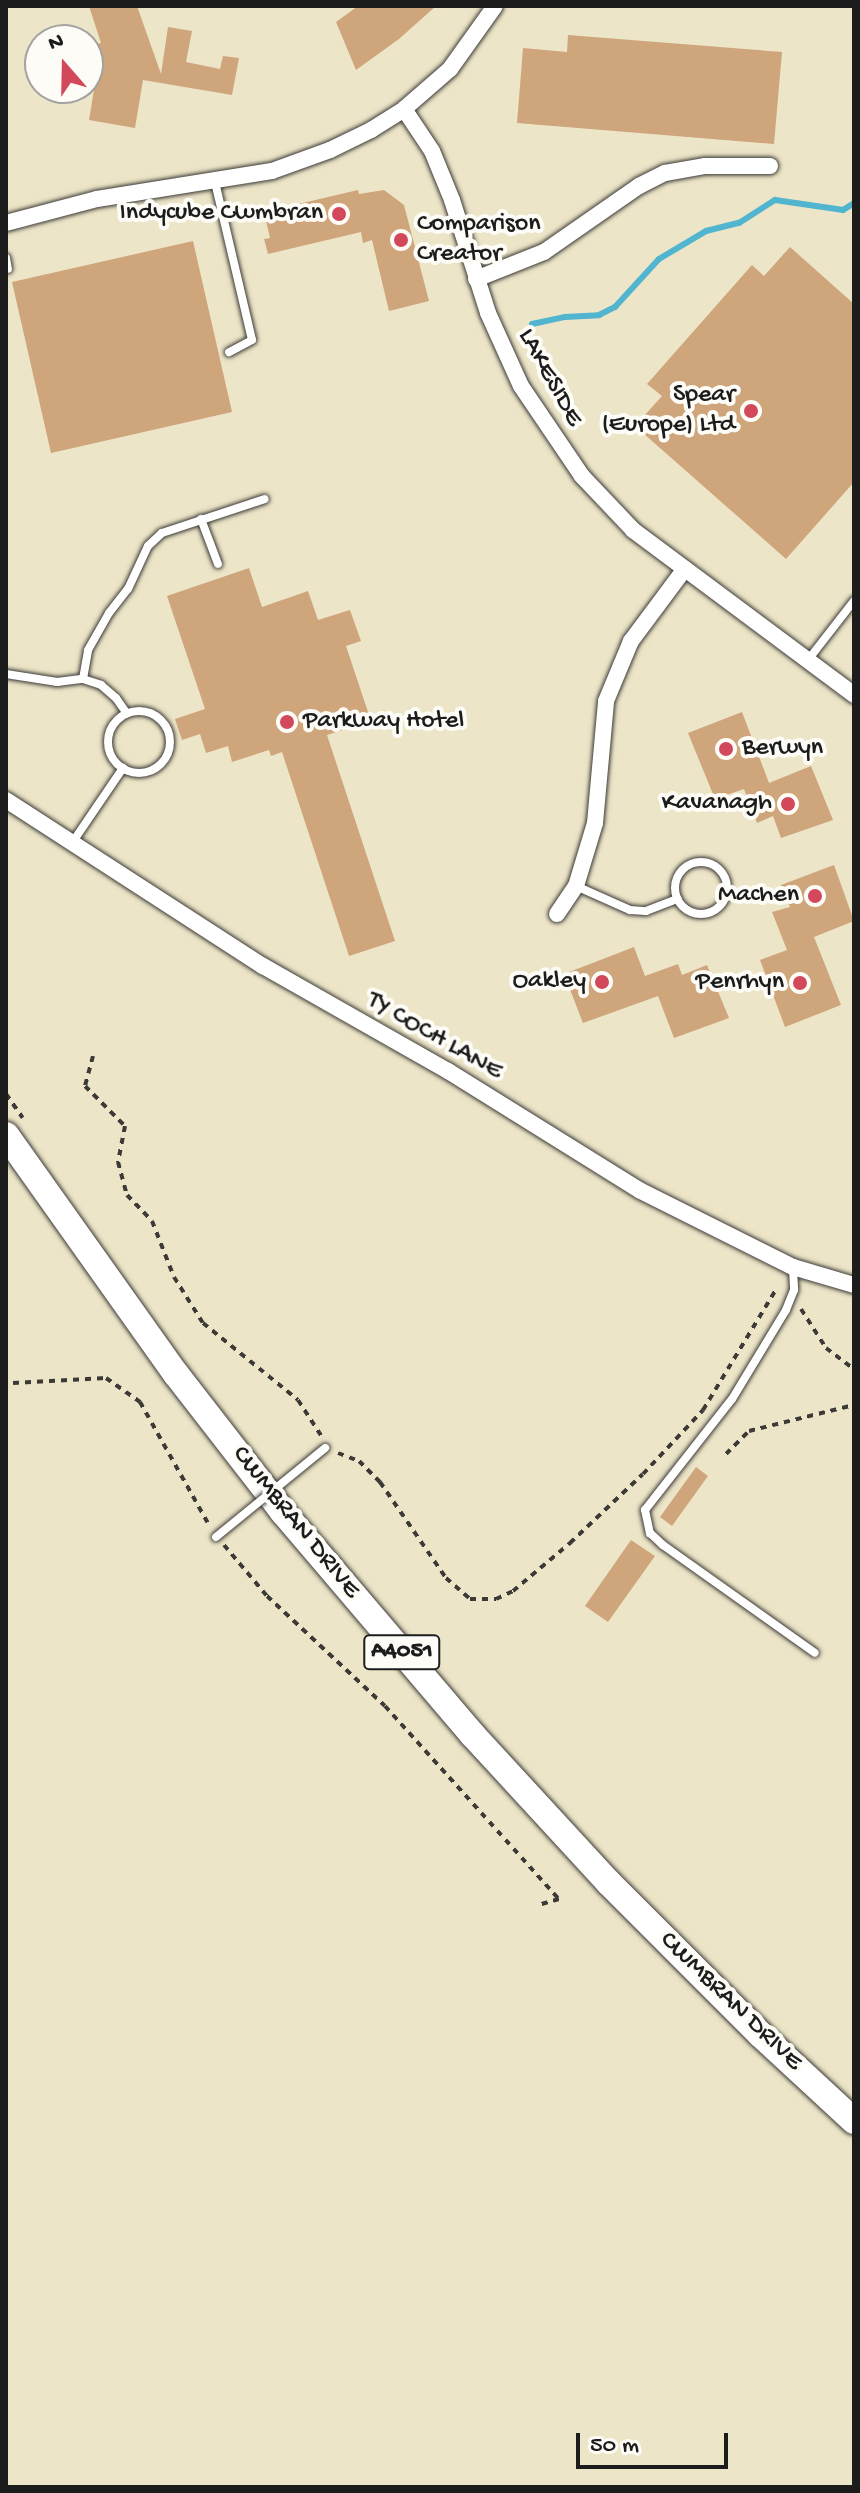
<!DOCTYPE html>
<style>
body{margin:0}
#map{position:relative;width:860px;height:2493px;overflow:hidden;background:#ede5c8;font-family:"Gochi Hand",sans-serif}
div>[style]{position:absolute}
.stream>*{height:6px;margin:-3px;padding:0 3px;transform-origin:3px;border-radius:3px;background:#51b5d0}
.building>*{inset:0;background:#cfa57b}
.path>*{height:4px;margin-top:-2px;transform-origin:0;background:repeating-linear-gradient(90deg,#3b3a36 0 6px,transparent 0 12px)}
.roads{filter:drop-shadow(0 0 2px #3b3a36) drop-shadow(0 0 2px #3b3a36)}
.service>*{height:8px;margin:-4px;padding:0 4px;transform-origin:4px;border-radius:4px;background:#fff}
.service>.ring{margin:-4px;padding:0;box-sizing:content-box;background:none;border:8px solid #fff;border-radius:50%}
.minor>*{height:16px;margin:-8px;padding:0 8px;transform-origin:8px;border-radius:8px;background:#fff}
.primary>*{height:26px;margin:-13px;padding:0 13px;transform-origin:13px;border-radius:13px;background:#fff}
.bridges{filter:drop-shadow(0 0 2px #3b3a36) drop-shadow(0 0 2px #3b3a36)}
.service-bridge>*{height:8px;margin:-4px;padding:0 4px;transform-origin:4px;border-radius:4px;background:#fff}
.dots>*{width:22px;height:22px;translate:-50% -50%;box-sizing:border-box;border:4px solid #fdfcf7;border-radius:50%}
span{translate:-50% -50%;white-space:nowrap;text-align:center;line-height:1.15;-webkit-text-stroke:8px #fdfcf7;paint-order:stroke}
.shield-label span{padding:2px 6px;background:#fdfcf7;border:2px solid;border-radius:6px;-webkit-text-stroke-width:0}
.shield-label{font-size:24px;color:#1c1c1c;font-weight:700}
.poi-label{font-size:26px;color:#1c1c1c}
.right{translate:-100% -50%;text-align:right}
.left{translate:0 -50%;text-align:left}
.street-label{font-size:26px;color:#1c1c1c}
.frame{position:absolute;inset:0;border:8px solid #1c1c1c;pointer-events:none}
.north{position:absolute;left:24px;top:24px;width:80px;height:80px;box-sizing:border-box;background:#fdfcf7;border:2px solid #a3a29f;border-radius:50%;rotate:340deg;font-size:22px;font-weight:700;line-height:32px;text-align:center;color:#1c1c1c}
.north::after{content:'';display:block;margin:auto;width:28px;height:36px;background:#d1495b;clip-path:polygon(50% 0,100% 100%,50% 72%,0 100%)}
.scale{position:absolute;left:576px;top:2433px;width:152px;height:36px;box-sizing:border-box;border:4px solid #1c1c1c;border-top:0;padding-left:10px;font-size:24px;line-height:28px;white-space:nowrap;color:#1c1c1c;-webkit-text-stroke:6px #fdfcf7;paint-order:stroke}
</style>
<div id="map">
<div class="stream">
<div style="left:532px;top:324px;width:34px;rotate:-12deg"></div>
<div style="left:565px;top:317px;width:34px;rotate:-3deg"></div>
<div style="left:599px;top:315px;width:18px;rotate:-27deg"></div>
<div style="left:615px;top:307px;width:65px;rotate:-47.5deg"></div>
<div style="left:659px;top:259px;width:55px;rotate:-30.8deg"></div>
<div style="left:706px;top:231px;width:34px;rotate:-14deg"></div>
<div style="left:739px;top:223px;width:43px;rotate:-32.6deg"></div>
<div style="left:775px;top:200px;width:69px;rotate:8.4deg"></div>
<div style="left:843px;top:210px;width:13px;rotate:-32deg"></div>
</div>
<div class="building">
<div style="clip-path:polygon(89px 6px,137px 6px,161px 74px,168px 27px,192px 31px,186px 62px,220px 69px,223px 56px,239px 58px,232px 95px,143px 80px,135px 128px,89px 120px,97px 72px,88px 71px,88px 47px,101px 43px)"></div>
<div style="clip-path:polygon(358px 6px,436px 6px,399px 39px,356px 70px,336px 22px)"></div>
<div style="clip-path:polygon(568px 35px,782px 52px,774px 144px,517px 123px,523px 48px,567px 52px)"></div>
<div style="clip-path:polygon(358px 190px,359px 194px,384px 190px,404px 205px,429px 301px,389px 311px,372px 240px,363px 243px,361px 232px,268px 254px,264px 239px,270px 238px,264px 212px)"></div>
<div style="clip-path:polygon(193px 241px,232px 412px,51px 453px,12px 282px)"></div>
<div style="clip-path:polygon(790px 247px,854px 304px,854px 482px,786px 559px,635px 426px,662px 396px,647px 384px,752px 265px,764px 276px)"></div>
<div style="clip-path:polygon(249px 568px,262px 607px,308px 591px,318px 620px,350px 610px,361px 641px,346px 646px,371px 721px,327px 735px,395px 941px,349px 956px,282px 752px,271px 756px,269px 750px,232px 762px,228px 746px,206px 753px,200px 734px,182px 740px,175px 719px,205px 709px,167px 596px)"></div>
<div style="clip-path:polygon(742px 712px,769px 783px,811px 766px,833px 820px,781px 838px,773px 816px,757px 823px,744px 789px,715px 799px,688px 733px)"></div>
<div style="clip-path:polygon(834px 865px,854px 921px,814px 937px,841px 1005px,785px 1027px,760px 960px,787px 950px,772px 912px,790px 907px,781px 885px)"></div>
<div style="clip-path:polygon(634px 947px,645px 976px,678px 964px,682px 975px,707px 965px,729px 1018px,674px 1038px,658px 996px,583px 1023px,564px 974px)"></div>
<div style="clip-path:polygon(696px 1467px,708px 1476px,672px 1526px,660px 1517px)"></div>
<div style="clip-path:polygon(631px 1540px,655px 1556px,608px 1622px,585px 1606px)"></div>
</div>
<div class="path">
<div style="left:93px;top:1056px;width:31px;rotate:105deg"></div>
<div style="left:85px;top:1086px;width:57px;rotate:45deg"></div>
<div style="left:125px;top:1126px;width:37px;rotate:101deg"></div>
<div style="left:118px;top:1162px;width:34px;rotate:75deg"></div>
<div style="left:127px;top:1195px;width:36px;rotate:46deg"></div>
<div style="left:152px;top:1221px;width:60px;rotate:68.6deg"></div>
<div style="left:174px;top:1277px;width:54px;rotate:57.8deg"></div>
<div style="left:203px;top:1323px;width:122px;rotate:39deg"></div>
<div style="left:298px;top:1400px;width:44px;rotate:57deg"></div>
<div style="left:6px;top:1094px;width:29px;rotate:55deg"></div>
<div style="left:801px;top:1309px;width:46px;rotate:57.3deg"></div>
<div style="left:826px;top:1348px;width:35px;rotate:37deg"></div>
<div style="left:13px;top:1383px;width:93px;rotate:-3.1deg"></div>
<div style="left:106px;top:1378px;width:42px;rotate:35.2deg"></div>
<div style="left:140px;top:1402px;width:141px;rotate:60.7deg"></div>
<div style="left:338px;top:1453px;width:22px;rotate:21deg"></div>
<div style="left:359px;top:1461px;width:30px;rotate:45deg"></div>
<div style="left:380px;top:1482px;width:116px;rotate:55.5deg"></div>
<div style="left:446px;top:1578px;width:32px;rotate:41deg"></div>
<div style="left:470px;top:1599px;width:26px"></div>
<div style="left:496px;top:1599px;width:19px;rotate:-25deg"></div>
<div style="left:513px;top:1591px;width:75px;rotate:-40.1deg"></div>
<div style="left:570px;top:1543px;width:100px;rotate:-43.4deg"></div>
<div style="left:643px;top:1474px;width:88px;rotate:-46.8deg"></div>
<div style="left:703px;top:1410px;width:143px;rotate:-58.8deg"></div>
<div style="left:726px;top:1454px;width:33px;rotate:-45deg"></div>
<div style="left:749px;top:1431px;width:108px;rotate:-13.9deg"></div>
<div style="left:224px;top:1545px;width:67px;rotate:49.9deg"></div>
<div style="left:267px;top:1596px;width:161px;rotate:43deg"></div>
<div style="left:385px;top:1706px;width:260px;rotate:48deg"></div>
<div style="left:559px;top:1899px;width:19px;rotate:164deg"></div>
</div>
<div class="roads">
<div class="service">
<div style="left:215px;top:182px;width:162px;rotate:76.8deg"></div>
<div style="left:252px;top:340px;width:26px;rotate:152deg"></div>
<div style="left:6px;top:258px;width:11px;rotate:80deg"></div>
<div style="left:201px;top:519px;width:48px;rotate:69.3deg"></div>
<div style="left:808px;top:660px;width:75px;rotate:-52.1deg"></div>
<div style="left:6px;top:674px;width:52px;rotate:8.9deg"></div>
<div style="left:57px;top:682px;width:26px;rotate:-7deg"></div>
<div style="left:83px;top:679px;width:19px;rotate:18deg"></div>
<div style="left:101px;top:685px;width:20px;rotate:41deg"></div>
<div style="left:116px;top:698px;width:19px;rotate:55deg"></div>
<div style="left:83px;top:679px;width:29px;rotate:-80deg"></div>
<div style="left:88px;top:650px;width:43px;rotate:-60.4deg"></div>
<div style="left:109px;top:613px;width:31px;rotate:-52deg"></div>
<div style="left:128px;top:589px;width:47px;rotate:-65.1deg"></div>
<div style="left:148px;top:546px;width:19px;rotate:-43deg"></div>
<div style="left:162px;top:533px;width:108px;rotate:-18.3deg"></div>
<div class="ring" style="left:108px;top:711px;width:54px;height:54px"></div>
<div style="left:72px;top:843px;width:91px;rotate:-55.8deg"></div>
<div class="ring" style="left:675px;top:862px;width:44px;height:44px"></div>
<div style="left:576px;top:886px;width:59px;rotate:24deg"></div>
<div style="left:630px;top:910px;width:16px;rotate:4deg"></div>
<div style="left:646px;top:911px;width:34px;rotate:-21deg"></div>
<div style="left:793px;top:1268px;width:22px;rotate:87deg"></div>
<div style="left:794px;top:1290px;width:22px;rotate:112deg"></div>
<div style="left:786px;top:1310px;width:104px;rotate:121.2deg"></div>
<div style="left:732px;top:1399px;width:141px;rotate:128.1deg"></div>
<div style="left:645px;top:1510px;width:24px;rotate:78deg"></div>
<div style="left:650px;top:1533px;width:18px;rotate:43deg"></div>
<div style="left:663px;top:1545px;width:186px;rotate:35.4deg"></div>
</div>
<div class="minor">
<div style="left:404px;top:109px;width:50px;rotate:56.3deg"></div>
<div style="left:432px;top:151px;width:53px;rotate:67.8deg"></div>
<div style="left:452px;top:200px;width:119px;rotate:72.3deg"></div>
<div style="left:488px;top:313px;width:80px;rotate:65.7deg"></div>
<div style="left:521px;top:386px;width:109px;rotate:55.9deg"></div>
<div style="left:582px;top:476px;width:74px;rotate:46.6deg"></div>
<div style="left:633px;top:530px;width:276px;rotate:36.7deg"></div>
<div style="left:6px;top:223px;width:94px;rotate:-14.8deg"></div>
<div style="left:97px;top:199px;width:177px;rotate:-9.1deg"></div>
<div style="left:272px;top:171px;width:62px;rotate:-19.9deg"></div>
<div style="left:330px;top:150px;width:46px;rotate:-26deg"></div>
<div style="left:371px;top:130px;width:39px;rotate:-32deg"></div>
<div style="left:404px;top:109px;width:61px;rotate:-41deg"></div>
<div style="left:450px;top:69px;width:77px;rotate:-54.5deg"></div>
<div style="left:476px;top:279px;width:73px;rotate:-21.7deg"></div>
<div style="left:544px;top:252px;width:116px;rotate:-34.8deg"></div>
<div style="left:639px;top:186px;width:29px;rotate:-27deg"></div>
<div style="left:665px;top:173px;width:41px;rotate:-9.9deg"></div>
<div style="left:705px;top:166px;width:65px"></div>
<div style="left:6px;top:800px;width:306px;rotate:32.9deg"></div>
<div style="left:263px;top:966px;width:213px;rotate:29.6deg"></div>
<div style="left:448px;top:1071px;width:225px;rotate:31.9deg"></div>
<div style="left:639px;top:1190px;width:172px;rotate:26.6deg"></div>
<div style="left:793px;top:1267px;width:64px;rotate:16.4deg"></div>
<div style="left:557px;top:914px;width:34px;rotate:-56deg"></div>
<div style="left:576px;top:886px;width:66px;rotate:-73.2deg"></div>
<div style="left:595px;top:823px;width:122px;rotate:-84.8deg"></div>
<div style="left:606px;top:701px;width:65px;rotate:-67.4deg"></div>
<div style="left:631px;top:641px;width:89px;rotate:-53.3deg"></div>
</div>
<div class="primary">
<div style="left:6px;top:1135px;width:293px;rotate:54.6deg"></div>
<div style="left:176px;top:1374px;width:175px;rotate:52.2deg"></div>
<div style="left:283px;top:1512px;width:292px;rotate:49.6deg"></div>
<div style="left:472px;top:1734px;width:202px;rotate:47.4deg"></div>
<div style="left:609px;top:1883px;width:214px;rotate:45deg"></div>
<div style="left:760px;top:2034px;width:128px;rotate:42.8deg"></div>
</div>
</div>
<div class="bridges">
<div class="service-bridge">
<div style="left:216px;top:1537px;width:141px;rotate:-39.2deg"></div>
</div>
</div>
<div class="dots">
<div style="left:339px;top:214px;background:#d1495b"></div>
<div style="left:401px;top:240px;background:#d1495b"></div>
<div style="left:751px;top:411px;background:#d1495b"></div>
<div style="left:287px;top:722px;background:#d1495b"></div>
<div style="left:726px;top:749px;background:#d1495b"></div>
<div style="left:788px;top:804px;background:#d1495b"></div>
<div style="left:815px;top:896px;background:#d1495b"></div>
<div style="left:602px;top:982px;background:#d1495b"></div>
<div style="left:800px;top:983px;background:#d1495b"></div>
</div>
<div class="shield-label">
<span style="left:402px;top:1652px">A4051</span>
</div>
<div class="poi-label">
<span class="right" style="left:323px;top:214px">Indycube Cwmbran</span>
<span class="left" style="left:417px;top:240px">Comparison<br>Creator</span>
<span class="right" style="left:735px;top:411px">Spear<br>(Europe) Ltd</span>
<span class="left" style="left:303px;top:722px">Parkway Hotel</span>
<span class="left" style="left:742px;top:749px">Berwyn</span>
<span class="right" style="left:772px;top:804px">Kavanagh</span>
<span class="right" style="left:799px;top:896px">Machen</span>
<span class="right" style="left:586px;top:982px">Oakley</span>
<span class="right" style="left:784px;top:983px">Penrhyn</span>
</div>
<div class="street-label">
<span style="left:549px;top:378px;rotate:61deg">LAKESIDE</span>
<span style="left:434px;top:1037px;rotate:30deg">TY COCH LANE</span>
<span style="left:295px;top:1523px;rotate:51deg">CWMBRAN DRIVE</span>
<span style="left:730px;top:2002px;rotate:44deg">CWMBRAN DRIVE</span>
</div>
<div class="frame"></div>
<div class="north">N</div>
<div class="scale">50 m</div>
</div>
